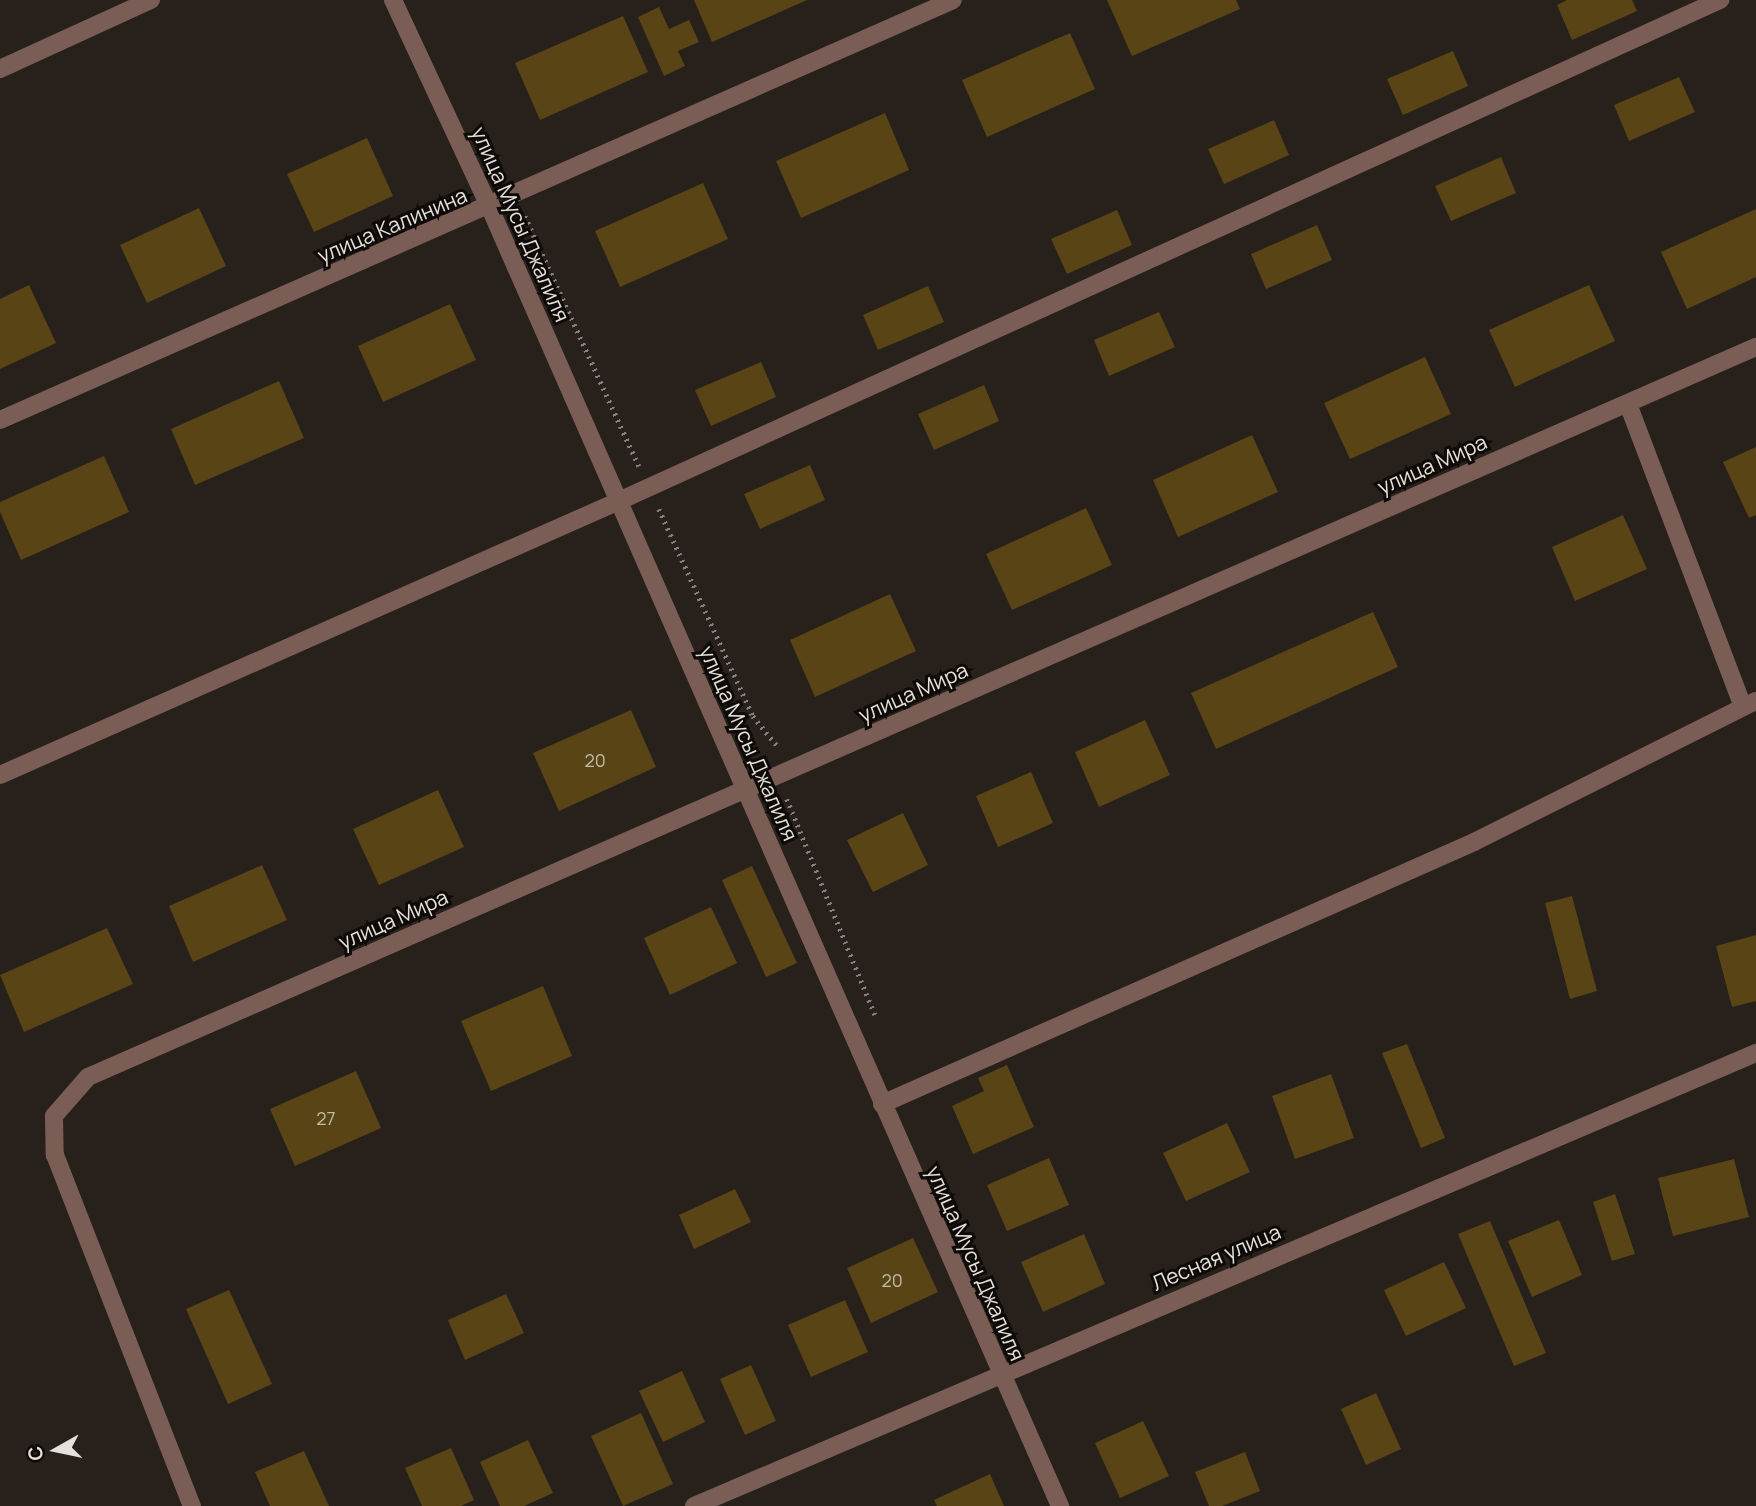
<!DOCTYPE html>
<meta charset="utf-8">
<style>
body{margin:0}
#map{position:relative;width:1756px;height:1506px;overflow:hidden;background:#27201b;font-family:Manrope,sans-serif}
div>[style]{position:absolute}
.building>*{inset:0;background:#594416}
.path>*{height:4.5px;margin-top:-2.25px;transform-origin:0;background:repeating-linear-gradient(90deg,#87817d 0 2px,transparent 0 7px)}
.lane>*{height:18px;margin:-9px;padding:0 9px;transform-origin:9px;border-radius:9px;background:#7a5e56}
.street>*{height:18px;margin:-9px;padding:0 9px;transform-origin:9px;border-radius:9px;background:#7a5e56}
span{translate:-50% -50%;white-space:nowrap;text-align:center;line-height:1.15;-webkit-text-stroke:6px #0e0a08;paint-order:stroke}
.number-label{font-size:18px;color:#c2baab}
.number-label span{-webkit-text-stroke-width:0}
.street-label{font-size:21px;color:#e5e1dd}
.north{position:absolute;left:21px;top:1415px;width:70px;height:70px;-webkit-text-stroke:5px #0e0a08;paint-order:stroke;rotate:261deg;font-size:19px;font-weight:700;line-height:28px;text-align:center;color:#e5e1dd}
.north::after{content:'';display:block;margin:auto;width:24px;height:32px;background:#e5e1dd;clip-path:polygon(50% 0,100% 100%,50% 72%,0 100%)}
</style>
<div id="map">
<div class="building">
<div style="clip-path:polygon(694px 0,807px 0,712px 42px)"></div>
<div style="clip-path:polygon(1107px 0,1236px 0,1240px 9px,1132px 56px)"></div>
<div style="clip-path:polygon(1567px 0,1632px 0,1637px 11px,1572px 40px,1557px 5px)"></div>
<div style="clip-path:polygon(659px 7px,669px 29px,689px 20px,699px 42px,678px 51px,685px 66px,664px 76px,638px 17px)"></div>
<div style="clip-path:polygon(623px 16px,648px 72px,540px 120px,515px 63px)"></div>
<div style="clip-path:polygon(1070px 33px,1095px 89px,987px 137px,962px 80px)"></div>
<div style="clip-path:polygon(1453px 51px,1468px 86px,1403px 115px,1387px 79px)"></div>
<div style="clip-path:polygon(1679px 77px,1695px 112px,1629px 141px,1614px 105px)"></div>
<div style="clip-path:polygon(885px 113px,909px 170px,801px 218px,776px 161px)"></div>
<div style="clip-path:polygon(1274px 120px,1289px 155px,1224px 184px,1208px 149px)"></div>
<div style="clip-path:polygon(367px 138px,393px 196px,314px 232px,287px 174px)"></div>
<div style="clip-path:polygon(1501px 157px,1516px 193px,1451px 221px,1435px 186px)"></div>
<div style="clip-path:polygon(703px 183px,728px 239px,620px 287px,595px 231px)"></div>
<div style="clip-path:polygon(199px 208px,226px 266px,147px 303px,120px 245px)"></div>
<div style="clip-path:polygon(1756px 209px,1756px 277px,1687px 309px,1661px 252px)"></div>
<div style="clip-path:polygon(1117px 210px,1132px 245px,1067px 274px,1051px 239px)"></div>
<div style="clip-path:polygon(1317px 225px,1332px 260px,1266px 289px,1251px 254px)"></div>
<div style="clip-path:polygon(29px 285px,56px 343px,0 369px,0 299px)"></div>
<div style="clip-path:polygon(1589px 285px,1615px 341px,1515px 387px,1489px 330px)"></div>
<div style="clip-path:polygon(928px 286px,944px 322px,878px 350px,863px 315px)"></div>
<div style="clip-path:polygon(450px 304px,476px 360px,383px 402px,358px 346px)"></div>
<div style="clip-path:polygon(1159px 312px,1175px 347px,1109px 376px,1094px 340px)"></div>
<div style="clip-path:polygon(1425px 357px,1451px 414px,1350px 459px,1324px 403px)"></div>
<div style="clip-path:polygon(761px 362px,776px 397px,711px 426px,695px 390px)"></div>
<div style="clip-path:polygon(279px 381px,304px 438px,195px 485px,171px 429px)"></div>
<div style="clip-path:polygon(984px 385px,999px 421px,934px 450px,918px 414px)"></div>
<div style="clip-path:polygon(1252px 435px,1278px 492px,1178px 537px,1153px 480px)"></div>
<div style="clip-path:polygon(1756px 447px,1756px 515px,1749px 518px,1723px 462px)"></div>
<div style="clip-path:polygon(104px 456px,129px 512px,21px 560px,0 512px,0 502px)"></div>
<div style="clip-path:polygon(810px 465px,825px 500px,760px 529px,744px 494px)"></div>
<div style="clip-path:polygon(1086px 508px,1112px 565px,1012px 610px,986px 554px)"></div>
<div style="clip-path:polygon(1623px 515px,1647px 569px,1575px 601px,1552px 547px)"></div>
<div style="clip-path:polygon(890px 594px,916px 651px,815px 697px,790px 640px)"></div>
<div style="clip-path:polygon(1373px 612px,1398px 667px,1216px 749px,1191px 693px)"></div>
<div style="clip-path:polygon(631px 710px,656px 767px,559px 811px,533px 753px)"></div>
<div style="clip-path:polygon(1145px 720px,1170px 775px,1099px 807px,1075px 752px)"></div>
<div style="clip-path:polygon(1031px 772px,1053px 823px,998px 847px,976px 796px)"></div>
<div style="clip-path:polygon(438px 790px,464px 847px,379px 885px,353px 829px)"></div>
<div style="clip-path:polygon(903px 813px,928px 865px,873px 892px,847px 840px)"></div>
<div style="clip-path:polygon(262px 865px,287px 920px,193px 962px,169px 906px)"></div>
<div style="clip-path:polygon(752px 866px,797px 963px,766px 977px,722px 880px)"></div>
<div style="clip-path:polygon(1572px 896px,1597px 991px,1570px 999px,1545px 903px)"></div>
<div style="clip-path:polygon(711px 907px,737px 963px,670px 995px,644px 938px)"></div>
<div style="clip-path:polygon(107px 928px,133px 984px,24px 1032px,0 975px)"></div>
<div style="clip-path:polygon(1756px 935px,1756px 1001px,1732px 1007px,1716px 946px)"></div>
<div style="clip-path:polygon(543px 986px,572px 1056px,491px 1091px,461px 1021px)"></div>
<div style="clip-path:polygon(1407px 1044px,1445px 1138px,1421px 1148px,1382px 1053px)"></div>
<div style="clip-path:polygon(1007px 1065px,1034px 1127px,973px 1154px,952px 1106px,984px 1091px,978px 1078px)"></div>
<div style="clip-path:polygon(356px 1071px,381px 1128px,295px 1166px,270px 1109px)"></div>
<div style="clip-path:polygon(1331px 1074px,1354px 1138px,1295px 1159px,1272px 1096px)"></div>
<div style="clip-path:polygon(1227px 1123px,1250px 1172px,1186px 1201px,1163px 1153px)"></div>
<div style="clip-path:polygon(1049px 1158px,1069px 1205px,1007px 1231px,987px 1185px)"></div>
<div style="clip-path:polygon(1734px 1159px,1749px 1217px,1673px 1236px,1658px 1178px)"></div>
<div style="clip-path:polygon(735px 1189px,751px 1222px,694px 1249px,679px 1215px)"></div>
<div style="clip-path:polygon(1615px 1194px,1635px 1254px,1612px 1261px,1593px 1202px)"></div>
<div style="clip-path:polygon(1559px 1220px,1582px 1275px,1532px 1297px,1508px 1241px)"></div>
<div style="clip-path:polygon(1490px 1221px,1546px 1353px,1514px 1366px,1458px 1234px)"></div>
<div style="clip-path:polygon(1084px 1234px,1105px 1284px,1043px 1312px,1021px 1262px)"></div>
<div style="clip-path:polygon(913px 1238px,938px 1292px,871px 1323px,847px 1268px)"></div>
<div style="clip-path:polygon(1444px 1262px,1466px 1308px,1406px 1336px,1384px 1290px)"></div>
<div style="clip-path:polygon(229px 1290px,272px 1384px,228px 1404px,186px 1309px)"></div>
<div style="clip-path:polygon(506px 1294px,524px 1333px,465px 1360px,448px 1320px)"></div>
<div style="clip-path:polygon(845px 1300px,868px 1352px,811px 1377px,788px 1325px)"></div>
<div style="clip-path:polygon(751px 1365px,776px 1421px,745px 1435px,720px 1379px)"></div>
<div style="clip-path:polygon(682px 1371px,705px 1422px,663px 1442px,639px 1391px)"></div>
<div style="clip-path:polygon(1376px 1393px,1401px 1449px,1366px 1465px,1341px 1409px)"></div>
<div style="clip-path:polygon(641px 1413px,673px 1484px,623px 1506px,591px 1436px)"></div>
<div style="clip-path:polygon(1143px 1421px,1169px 1476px,1120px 1498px,1095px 1443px)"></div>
<div style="clip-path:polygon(528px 1440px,553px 1493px,524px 1506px,500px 1506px,480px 1462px)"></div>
<div style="clip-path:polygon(451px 1448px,474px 1500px,461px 1506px,422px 1506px,405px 1468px)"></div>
<div style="clip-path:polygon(304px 1451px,329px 1506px,270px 1506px,255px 1472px)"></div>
<div style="clip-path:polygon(1245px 1452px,1260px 1491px,1222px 1506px,1209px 1506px,1195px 1472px)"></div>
<div style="clip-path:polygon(990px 1474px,1004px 1506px,937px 1506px,934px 1500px)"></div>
</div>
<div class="path">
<div style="left:525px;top:216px;width:275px;rotate:65.5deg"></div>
<div style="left:659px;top:509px;width:227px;rotate:65.6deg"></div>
<div style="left:753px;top:716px;width:40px;rotate:51deg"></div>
<div style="left:787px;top:799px;width:233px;rotate:67.8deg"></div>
</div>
<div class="lane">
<div style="left:0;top:69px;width:166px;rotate:-24.6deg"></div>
<div style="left:1628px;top:404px;width:323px;rotate:69.2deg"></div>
<div style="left:0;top:775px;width:677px;rotate:-23.88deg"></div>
<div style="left:619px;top:501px;width:1210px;rotate:-24.47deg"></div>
<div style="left:88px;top:1077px;width:52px;rotate:131.1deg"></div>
<div style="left:54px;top:1116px;width:39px;rotate:89deg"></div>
<div style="left:55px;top:1155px;width:377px;rotate:68.7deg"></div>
<div style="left:882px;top:1104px;width:647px;rotate:-23.87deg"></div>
<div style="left:1474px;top:842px;width:315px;rotate:-26.6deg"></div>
</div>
<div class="street">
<div style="left:393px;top:0;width:230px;rotate:65deg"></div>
<div style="left:490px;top:208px;width:1418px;rotate:66.29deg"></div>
<div style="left:0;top:420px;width:1041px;rotate:-23.78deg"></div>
<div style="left:88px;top:1077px;width:1821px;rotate:-23.64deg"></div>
<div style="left:694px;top:1506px;width:1155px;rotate:-23.1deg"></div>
</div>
<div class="number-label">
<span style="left:595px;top:760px">20</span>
<span style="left:326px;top:1118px">27</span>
<span style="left:892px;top:1280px">20</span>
</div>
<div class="street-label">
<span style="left:521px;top:224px;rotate:66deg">улица Мусы Джалиля</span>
<span style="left:392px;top:225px;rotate:-23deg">улица Калинина</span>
<span style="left:1432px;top:464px;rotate:-24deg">улица Мира</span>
<span style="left:913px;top:692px;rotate:-24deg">улица Мира</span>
<span style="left:749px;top:743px;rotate:66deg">улица Мусы Джалиля</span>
<span style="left:393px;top:919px;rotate:-24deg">улица Мира</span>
<span style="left:1216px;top:1257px;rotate:-23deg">Лесная улица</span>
<span style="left:976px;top:1263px;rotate:66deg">улица Мусы Джалиля</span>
</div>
<div class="north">С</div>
</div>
